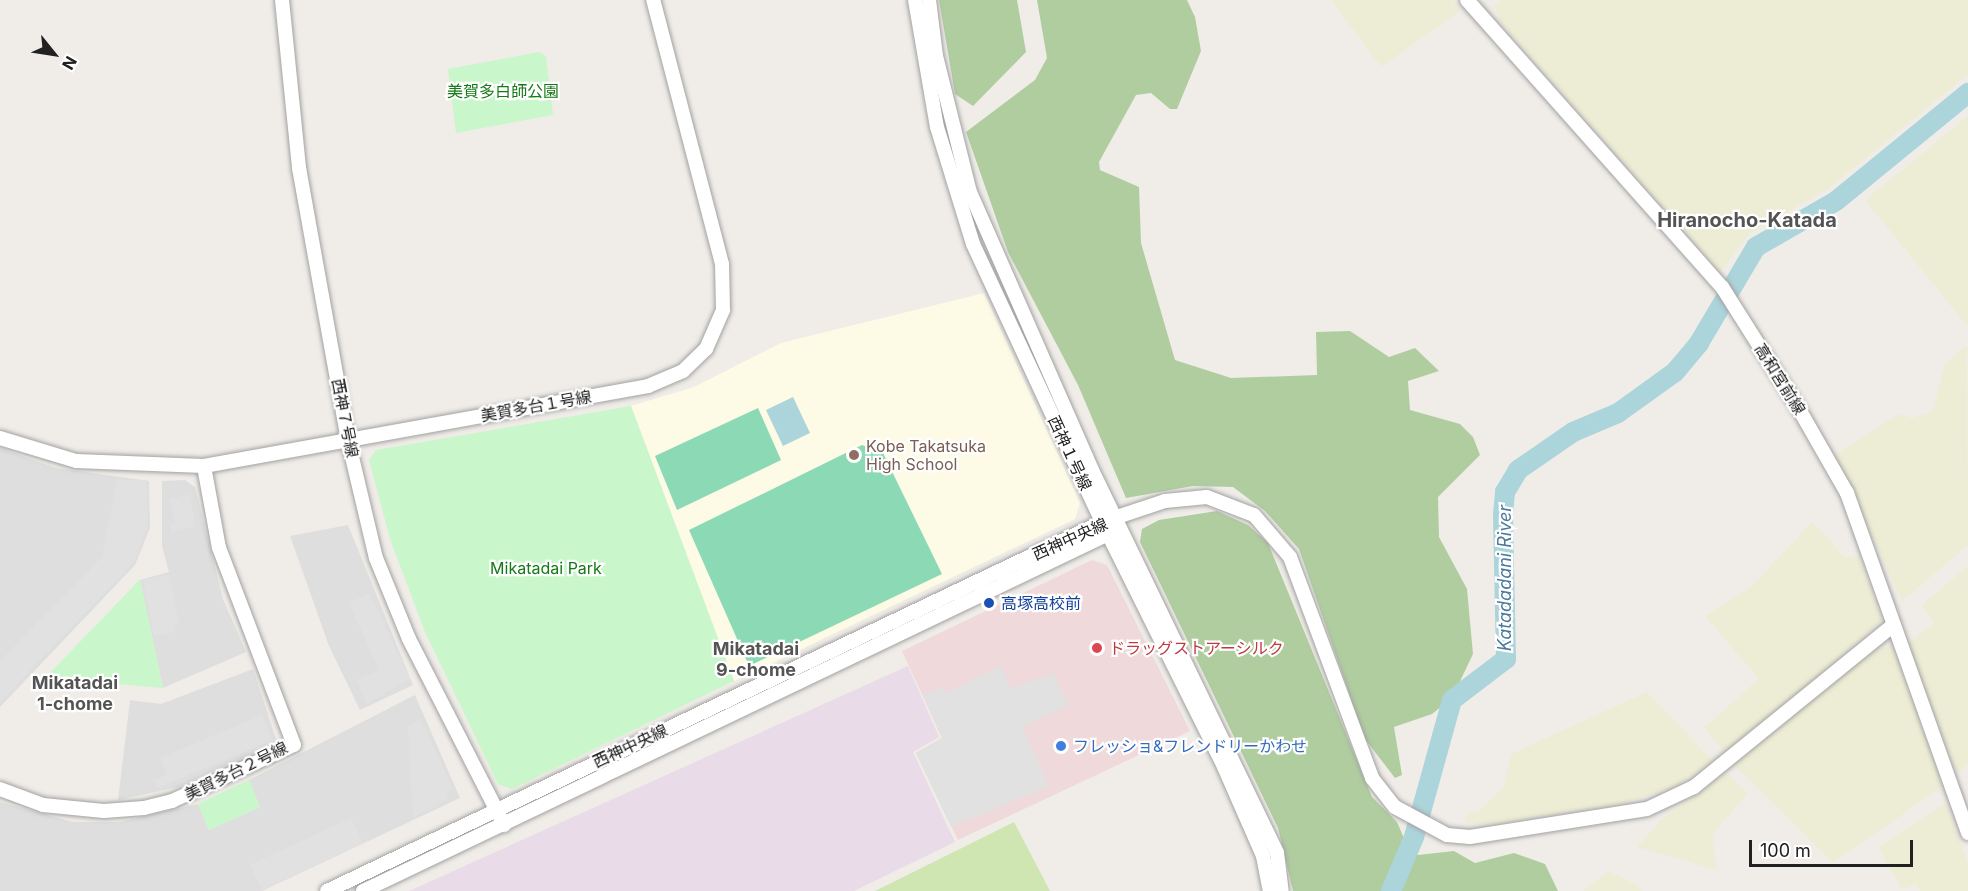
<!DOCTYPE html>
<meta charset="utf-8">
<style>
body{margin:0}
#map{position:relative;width:1968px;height:891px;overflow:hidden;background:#f0ede8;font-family:Inter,"Noto Sans JP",sans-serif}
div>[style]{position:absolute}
.residential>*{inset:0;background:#dfdede}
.commercial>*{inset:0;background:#f0d9da}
.industrial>*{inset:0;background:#e9dbe7}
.education>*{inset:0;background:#fdfbe5}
.farmland>*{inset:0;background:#ededd5}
.grass>*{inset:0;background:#d0e6b2}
.forest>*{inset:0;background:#b0cda0}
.park>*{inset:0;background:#c9f6ca}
.pitch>*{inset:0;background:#8cd9b6}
.parking>*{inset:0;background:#e1e1e1}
.water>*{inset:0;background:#acd4db}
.river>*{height:20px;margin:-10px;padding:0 10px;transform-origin:10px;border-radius:10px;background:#acd4db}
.roads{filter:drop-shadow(0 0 2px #a2a2a2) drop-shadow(0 0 2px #a2a2a2)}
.tertiary>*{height:14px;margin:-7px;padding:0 7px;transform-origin:7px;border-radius:7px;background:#fff}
.dots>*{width:16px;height:16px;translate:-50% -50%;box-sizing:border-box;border:3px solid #fff;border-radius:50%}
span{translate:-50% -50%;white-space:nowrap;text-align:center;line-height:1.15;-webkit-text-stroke:4.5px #fff;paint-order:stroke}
.park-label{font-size:16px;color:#147a15}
.street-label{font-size:16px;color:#212121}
.education-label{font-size:16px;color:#785e54}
.left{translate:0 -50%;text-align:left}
.transit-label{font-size:16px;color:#164399}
.health-label{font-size:16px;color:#be3a42}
.shop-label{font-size:16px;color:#366cbe}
.water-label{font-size:18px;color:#4c799c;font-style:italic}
.neighbourhood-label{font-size:18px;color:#545454;font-weight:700}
.quarter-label{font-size:20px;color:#545454;font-weight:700}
.north{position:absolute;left:24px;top:24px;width:60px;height:60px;-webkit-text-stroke:4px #fff;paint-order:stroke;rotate:120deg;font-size:16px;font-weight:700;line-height:24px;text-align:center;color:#212121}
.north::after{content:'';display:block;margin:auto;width:21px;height:27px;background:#212121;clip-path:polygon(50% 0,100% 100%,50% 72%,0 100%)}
.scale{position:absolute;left:1749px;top:840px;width:164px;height:27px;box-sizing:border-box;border:3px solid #212121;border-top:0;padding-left:8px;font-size:18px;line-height:21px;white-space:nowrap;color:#212121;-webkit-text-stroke:4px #fff;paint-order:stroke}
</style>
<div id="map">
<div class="residential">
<div style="clip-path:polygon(0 448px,56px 468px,149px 481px,150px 528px,135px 565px,0 707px)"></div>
<div style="clip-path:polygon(185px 480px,195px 487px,223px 599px,246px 652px,163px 688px,140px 580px,169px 572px,162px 546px,162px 481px)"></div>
<div style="clip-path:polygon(348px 525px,413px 685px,360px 710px,329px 646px,290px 536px)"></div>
<div style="clip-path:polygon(253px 669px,277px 742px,178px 787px,118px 800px,130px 700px,161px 704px)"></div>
<div style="clip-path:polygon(415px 695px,460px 798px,262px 891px,0 891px,0 802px,73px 822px,120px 822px,198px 804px,209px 830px,260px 807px,249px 780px)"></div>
</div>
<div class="commercial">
<div style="clip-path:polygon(1092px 560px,1107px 565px,1190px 731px,958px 840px,916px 753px,942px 738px,902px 651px)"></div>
</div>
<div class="industrial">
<div style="clip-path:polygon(908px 666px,939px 737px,913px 752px,955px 842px,854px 891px,409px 891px)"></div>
</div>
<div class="education">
<div style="clip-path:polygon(984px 293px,1080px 503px,1075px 519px,734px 681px,631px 406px,694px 387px,781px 343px)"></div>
</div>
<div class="farmland">
<div style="clip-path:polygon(1331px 0,1452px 0,1460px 11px,1381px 67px)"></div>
<div style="clip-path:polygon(1501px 0,1968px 0,1968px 74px,1828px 189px,1750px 233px,1720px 272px,1500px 22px,1494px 5px)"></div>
<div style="clip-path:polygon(1968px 116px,1968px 327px,1865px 200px)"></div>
<div style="clip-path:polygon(1967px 345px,1968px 545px,1902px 601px,1835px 455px,1899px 414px,1912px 418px,1933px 411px,1945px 364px)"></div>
<div style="clip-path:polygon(1812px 522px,1845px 557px,1859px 556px,1882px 620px,1782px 708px,1724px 751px,1704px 728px,1759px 679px,1705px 616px,1750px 588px)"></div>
<div style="clip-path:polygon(1968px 566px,1968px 764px,1957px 773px,1908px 643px,1934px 624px,1922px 605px)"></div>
<div style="clip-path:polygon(1892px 646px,1943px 786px,1833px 863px,1734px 765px,1876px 649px)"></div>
<div style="clip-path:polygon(1647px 692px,1713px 761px,1673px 788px,1625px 803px,1495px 824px,1465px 823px,1467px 813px,1479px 811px,1504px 786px,1511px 754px)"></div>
<div style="clip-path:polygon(1726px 773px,1748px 793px,1712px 835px,1717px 870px,1637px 847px,1661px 820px)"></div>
<div style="clip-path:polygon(1946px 803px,1968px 864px,1968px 891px,1920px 891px,1916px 884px,1902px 890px,1878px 847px)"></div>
<div style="clip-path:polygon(1609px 871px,1638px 886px,1643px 891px,1583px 891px)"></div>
</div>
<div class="grass">
<div style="clip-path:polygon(1014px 822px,1050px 891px,875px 891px)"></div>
</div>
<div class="forest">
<div style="clip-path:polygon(939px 0,1017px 0,1026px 52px,973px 106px,955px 94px)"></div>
<div style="clip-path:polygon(1037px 0,1187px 0,1195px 17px,1201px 51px,1177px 109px,1170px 109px,1151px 93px,1136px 95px,1099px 162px,1100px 170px,1139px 187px,1141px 243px,1175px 360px,1231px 378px,1317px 375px,1316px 332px,1350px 331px,1389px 357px,1415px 348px,1439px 371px,1408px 381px,1410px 410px,1460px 424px,1473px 437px,1480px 455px,1438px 497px,1439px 537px,1467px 589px,1473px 654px,1452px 698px,1432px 714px,1394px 727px,1402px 775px,1395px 778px,1365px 739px,1299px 549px,1265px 511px,1233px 487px,1193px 486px,1126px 498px,1078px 385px,1008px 252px,966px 132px,1035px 80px,1047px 58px)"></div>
<div style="clip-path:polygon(1217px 511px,1248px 525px,1268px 543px,1372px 797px,1397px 822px,1409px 850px,1418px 855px,1454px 851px,1475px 863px,1514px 853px,1545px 864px,1558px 891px,1293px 891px,1278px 828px,1140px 542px,1142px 529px,1159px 520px)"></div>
</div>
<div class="park">
<div style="clip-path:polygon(539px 52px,546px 56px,553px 115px,456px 133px,448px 69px)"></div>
<div style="clip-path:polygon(631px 406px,734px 681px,512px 789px,498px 784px,425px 632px,390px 539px,369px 460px,376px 450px)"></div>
<div style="clip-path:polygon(140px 579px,163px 688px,45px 678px,127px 593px)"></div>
<div style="clip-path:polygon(249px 780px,260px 807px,209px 830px,198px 804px)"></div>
</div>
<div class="pitch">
<div style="clip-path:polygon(758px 408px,781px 460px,677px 510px,655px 456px)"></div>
<div style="clip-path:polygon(862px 445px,883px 453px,942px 574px,749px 666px,689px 530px)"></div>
</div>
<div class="parking">
<div style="clip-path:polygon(117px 480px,147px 480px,148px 524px,135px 561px,0 702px,0 661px,102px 557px)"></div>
<div style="clip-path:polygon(190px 494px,195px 526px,171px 532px,170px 526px,176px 524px,169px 500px)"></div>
<div style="clip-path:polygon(169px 575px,179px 624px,173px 625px,175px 632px,154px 636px,143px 580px)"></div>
<div style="clip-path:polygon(369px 593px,410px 679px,367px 704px,357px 680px,379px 670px,349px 603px)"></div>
<div style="clip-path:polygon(1001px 666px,1011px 688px,1053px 673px,1069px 705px,1022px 727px,1049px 786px,951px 827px,916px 753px,942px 738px,923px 696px,941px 687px,945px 693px)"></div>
<div style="clip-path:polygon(262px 715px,272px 740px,157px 788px,154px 780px,167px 775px,160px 758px)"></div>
<div style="clip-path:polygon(421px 719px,453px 790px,446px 793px,449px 799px,413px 818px,408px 725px)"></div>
<div style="clip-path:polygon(351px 818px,363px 843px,262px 890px,250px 865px)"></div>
</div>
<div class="water">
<div style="clip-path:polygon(793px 397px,810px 433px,783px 446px,766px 410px)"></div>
</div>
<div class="river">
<div style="left:1391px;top:891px;width:59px;rotate:-66.9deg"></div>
<div style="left:1414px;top:837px;width:142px;rotate:-74.5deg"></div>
<div style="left:1452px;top:700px;width:68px;rotate:-37.2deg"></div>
<div style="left:1506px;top:659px;width:144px;rotate:-91.2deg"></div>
<div style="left:1503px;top:515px;width:23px;rotate:-85deg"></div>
<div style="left:1505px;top:492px;width:26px;rotate:-59deg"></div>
<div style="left:1518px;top:470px;width:67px;rotate:-34.6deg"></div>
<div style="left:1573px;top:432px;width:49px;rotate:-22.9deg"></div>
<div style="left:1618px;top:413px;width:70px;rotate:-35.7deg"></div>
<div style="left:1675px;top:372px;width:38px;rotate:-50deg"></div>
<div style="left:1699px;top:343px;width:112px;rotate:-59.3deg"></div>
<div style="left:1756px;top:247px;width:92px;rotate:-29.9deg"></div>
<div style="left:1836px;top:201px;width:171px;rotate:-39.3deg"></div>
</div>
<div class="roads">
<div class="tertiary">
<div style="left:282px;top:0;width:169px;rotate:84.2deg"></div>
<div style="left:299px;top:168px;width:276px;rotate:79.8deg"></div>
<div style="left:348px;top:440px;width:121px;rotate:76.7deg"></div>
<div style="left:376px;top:558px;width:87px;rotate:67.8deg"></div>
<div style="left:409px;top:639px;width:209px;rotate:62.9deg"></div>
<div style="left:915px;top:0;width:129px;rotate:80.2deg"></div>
<div style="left:937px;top:127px;width:122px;rotate:72.9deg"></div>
<div style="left:973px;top:244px;width:306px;rotate:65.1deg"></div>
<div style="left:1102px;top:522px;width:274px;rotate:63.5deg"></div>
<div style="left:1224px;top:767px;width:97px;rotate:66.3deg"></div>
<div style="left:1263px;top:856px;width:36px;rotate:79deg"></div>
<div style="left:929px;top:0;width:56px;rotate:82.9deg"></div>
<div style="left:936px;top:56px;width:140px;rotate:76deg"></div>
<div style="left:970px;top:192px;width:304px;rotate:66.3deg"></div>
<div style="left:1092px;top:470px;width:425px;rotate:64.2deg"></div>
<div style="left:1277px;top:853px;width:38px;rotate:83deg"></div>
<div style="left:1467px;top:0;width:384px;rotate:48.4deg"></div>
<div style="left:1722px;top:287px;width:144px;rotate:57.7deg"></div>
<div style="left:1799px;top:409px;width:97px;rotate:60.3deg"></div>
<div style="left:1847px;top:493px;width:361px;rotate:70.4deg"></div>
<div style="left:0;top:438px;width:79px;rotate:16.8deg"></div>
<div style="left:76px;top:461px;width:128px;rotate:2.2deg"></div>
<div style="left:204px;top:466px;width:451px;rotate:-10.2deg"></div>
<div style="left:648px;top:386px;width:38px;rotate:-23deg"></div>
<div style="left:683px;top:371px;width:32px;rotate:-44deg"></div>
<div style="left:706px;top:349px;width:43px;rotate:-66.4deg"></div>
<div style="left:723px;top:310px;width:46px;rotate:-91.2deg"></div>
<div style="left:722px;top:264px;width:273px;rotate:-104.6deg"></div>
<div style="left:0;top:789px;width:46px;rotate:20.4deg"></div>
<div style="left:43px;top:805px;width:61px;rotate:5.6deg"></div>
<div style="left:104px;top:811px;width:40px;rotate:-4.3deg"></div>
<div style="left:144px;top:808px;width:29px;rotate:-14deg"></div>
<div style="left:172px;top:801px;width:134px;rotate:-24.7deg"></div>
<div style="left:294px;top:745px;width:211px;rotate:-110.8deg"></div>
<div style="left:219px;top:548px;width:83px;rotate:-100.4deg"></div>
<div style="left:327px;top:891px;width:858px;rotate:-25.46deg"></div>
<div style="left:1102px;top:522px;width:66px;rotate:-18.4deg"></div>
<div style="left:1165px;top:501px;width:42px;rotate:-5.4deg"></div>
<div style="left:1207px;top:497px;width:50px;rotate:21deg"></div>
<div style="left:1254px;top:515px;width:55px;rotate:49.4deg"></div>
<div style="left:1290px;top:557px;width:236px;rotate:69.6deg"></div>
<div style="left:1372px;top:778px;width:37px;rotate:52deg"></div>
<div style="left:1395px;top:807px;width:59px;rotate:28.3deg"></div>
<div style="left:1447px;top:835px;width:23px;rotate:5deg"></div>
<div style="left:1470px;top:837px;width:179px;rotate:-9deg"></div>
<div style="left:1647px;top:809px;width:52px;rotate:-25.1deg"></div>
<div style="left:1694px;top:787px;width:257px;rotate:-39.1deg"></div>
<div style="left:363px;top:891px;width:826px;rotate:-25.6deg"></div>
<div style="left:1108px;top:534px;width:9px;rotate:-58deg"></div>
</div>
</div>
<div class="dots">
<div style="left:854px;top:455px;background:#8d6e63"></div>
<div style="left:989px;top:603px;background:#1a4fb4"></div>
<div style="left:1097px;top:648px;background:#e0444e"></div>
<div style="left:1061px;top:746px;background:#3f7fe0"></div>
</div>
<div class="park-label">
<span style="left:503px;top:91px">美賀多白師公園</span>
<span style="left:546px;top:568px">Mikatadai Park</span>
</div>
<div class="street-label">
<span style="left:1780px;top:379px;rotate:58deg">高和宮前線</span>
<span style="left:536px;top:406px;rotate:-10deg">美賀多台１号線</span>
<span style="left:345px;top:418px;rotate:79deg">西神７号線</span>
<span style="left:1070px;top:453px;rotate:65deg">西神１号線</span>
<span style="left:1070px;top:539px;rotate:-24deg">西神中央線</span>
<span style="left:630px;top:746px;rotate:-25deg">西神中央線</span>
<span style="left:236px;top:771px;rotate:-26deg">美賀多台２号線</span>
</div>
<div class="education-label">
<span class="left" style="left:866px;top:455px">Kobe Takatsuka<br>High School</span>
</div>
<div class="transit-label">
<span class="left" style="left:1001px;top:603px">高塚高校前</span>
</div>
<div class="health-label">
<span class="left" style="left:1109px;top:648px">ドラッグストアーシルク</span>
</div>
<div class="shop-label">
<span class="left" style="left:1073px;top:746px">フレッショ&amp;フレンドリーかわせ</span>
</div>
<div class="water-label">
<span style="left:1505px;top:578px;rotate:-90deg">Katadadani River</span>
</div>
<div class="neighbourhood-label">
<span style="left:756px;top:660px">Mikatadai<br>9-chome</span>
<span style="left:75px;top:694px">Mikatadai<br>1-chome</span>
</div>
<div class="quarter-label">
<span style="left:1747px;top:220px">Hiranocho-Katada</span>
</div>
<div class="north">N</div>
<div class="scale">100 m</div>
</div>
